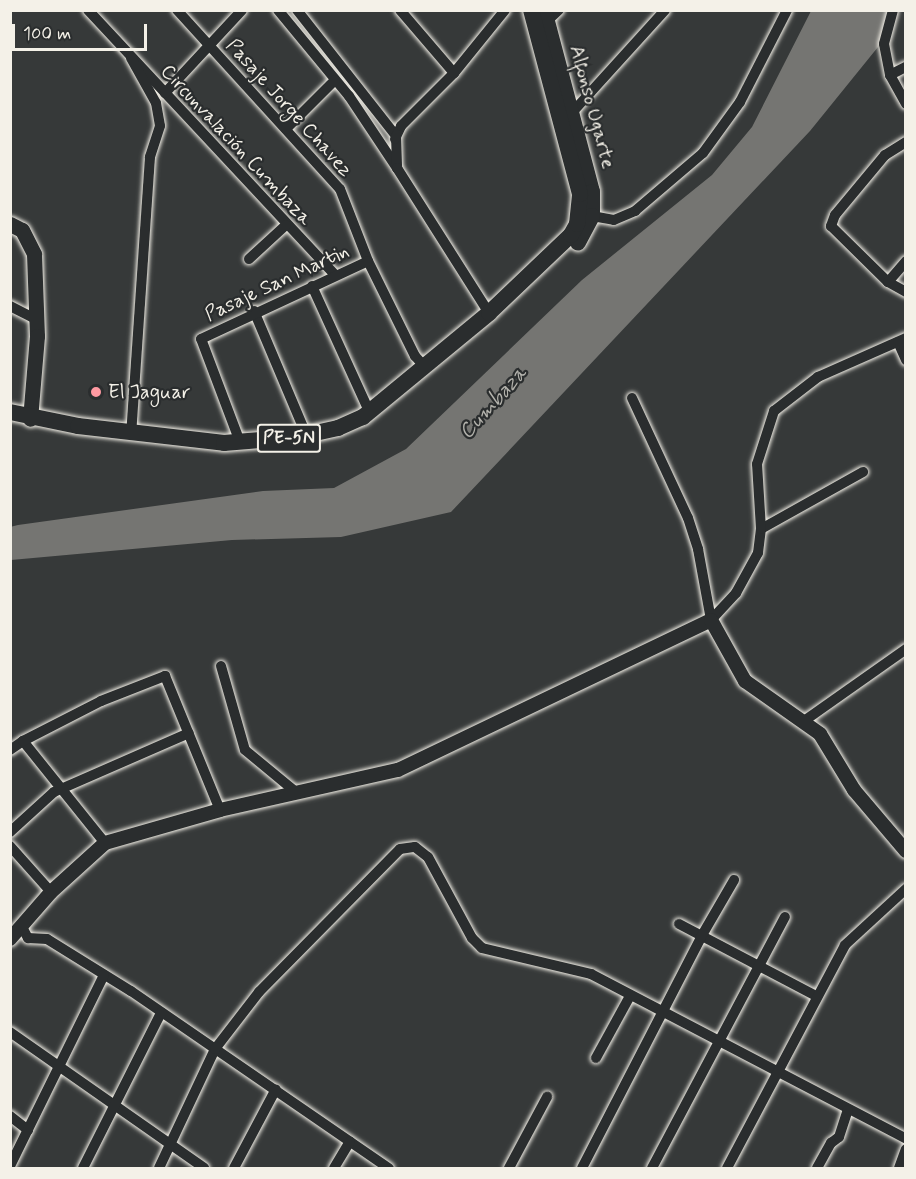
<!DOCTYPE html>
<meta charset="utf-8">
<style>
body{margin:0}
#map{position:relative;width:916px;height:1179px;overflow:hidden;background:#363939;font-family:Mynerve,sans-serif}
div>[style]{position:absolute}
.water>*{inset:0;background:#757572}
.roads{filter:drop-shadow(0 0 2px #f4f1e8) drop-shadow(0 0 2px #f4f1e8)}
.minor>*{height:10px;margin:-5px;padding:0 5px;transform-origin:5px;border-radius:5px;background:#2a2d2e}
.tertiary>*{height:14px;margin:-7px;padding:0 7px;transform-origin:7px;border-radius:7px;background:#2a2d2e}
.secondary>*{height:15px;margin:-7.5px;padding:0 7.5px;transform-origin:7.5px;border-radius:7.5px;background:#2a2d2e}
.primary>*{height:16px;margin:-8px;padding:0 8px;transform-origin:8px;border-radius:8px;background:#2a2d2e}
.dots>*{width:16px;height:16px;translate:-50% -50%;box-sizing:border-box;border:3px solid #2a2d2e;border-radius:50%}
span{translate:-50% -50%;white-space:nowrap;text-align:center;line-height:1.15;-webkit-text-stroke:4.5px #2a2d2e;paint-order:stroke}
.shield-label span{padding:2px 4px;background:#2a2d2e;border:2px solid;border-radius:4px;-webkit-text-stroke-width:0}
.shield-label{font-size:18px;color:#f4f1e8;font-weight:700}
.street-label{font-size:20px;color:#f4f1e8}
.poi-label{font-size:20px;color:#f4f1e8}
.left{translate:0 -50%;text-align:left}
.water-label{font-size:21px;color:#b4b3ad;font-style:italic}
.frame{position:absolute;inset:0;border:12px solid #f4f1e8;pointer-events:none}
.scale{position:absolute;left:12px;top:24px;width:135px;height:27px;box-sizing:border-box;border:3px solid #f4f1e8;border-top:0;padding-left:8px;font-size:18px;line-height:21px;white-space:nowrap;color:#f4f1e8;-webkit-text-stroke:4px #2a2d2e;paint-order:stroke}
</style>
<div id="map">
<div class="water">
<div style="clip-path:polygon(811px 11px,891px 11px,878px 47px,810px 131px,451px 512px,341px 537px,232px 540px,11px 560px,10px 527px,18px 525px,263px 491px,334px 488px,406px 449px,582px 280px,712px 175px,752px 127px)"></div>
</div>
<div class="roads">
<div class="minor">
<div style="left:88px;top:10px;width:362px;rotate:47deg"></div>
<div style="left:177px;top:10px;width:242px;rotate:47.7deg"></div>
<div style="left:340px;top:189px;width:77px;rotate:68.7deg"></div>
<div style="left:368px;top:261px;width:106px;rotate:63.7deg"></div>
<div style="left:415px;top:356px;width:15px;rotate:48deg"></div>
<div style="left:278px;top:10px;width:112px;rotate:50.5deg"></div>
<div style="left:349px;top:96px;width:87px;rotate:56.3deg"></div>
<div style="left:297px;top:10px;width:160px;rotate:51.8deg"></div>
<div style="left:396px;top:136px;width:32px;rotate:88deg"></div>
<div style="left:397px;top:168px;width:172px;rotate:57.6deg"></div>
<div style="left:400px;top:10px;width:83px;rotate:49.4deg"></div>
<div style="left:893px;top:10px;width:35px;rotate:105deg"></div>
<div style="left:884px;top:44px;width:32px;rotate:79deg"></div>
<div style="left:890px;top:75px;width:33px;rotate:61deg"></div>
<div style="left:547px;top:21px;width:16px;rotate:-43deg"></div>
<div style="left:131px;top:58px;width:51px;rotate:60.9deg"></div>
<div style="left:156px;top:103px;width:23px;rotate:80deg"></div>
<div style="left:160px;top:126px;width:33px;rotate:108deg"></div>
<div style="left:150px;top:157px;width:277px;rotate:93.9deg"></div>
<div style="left:890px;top:75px;width:18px;rotate:-27deg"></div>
<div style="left:165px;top:93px;width:113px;rotate:-47.1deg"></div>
<div style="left:569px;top:116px;width:143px;rotate:-47.8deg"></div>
<div style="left:286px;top:129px;width:69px;rotate:-45deg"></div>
<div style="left:395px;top:139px;width:14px;rotate:-65deg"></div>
<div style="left:401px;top:126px;width:75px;rotate:-45deg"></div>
<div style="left:454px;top:73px;width:81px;rotate:-51deg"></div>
<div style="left:906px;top:142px;width:25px;rotate:148deg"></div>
<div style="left:885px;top:155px;width:78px;rotate:129.8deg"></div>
<div style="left:835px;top:215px;width:12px;rotate:110deg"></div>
<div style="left:831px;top:226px;width:80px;rotate:44.5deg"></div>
<div style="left:888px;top:282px;width:21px;rotate:29deg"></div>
<div style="left:592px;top:216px;width:22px;rotate:10deg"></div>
<div style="left:614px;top:220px;width:23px;rotate:-23deg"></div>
<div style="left:635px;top:211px;width:89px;rotate:-40.5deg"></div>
<div style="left:703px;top:153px;width:63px;rotate:-54deg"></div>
<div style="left:740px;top:102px;width:103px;rotate:-62.9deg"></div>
<div style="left:249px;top:259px;width:50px;rotate:-42.6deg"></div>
<div style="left:888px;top:282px;width:28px;rotate:-49deg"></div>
<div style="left:312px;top:286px;width:137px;rotate:65.5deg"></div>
<div style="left:10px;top:306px;width:30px;rotate:27deg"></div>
<div style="left:254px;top:311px;width:134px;rotate:67.1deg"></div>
<div style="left:898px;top:342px;width:20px;rotate:66deg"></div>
<div style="left:632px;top:398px;width:132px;rotate:65deg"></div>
<div style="left:688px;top:518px;width:33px;rotate:72deg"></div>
<div style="left:698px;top:549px;width:72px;rotate:79.6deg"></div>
<div style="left:240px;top:442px;width:110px;rotate:-110.7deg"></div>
<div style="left:201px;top:339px;width:184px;rotate:-25deg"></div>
<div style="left:761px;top:529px;width:117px;rotate:-29.2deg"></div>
<div style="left:711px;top:620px;width:37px;rotate:-47deg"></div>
<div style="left:736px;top:593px;width:46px;rotate:-61.2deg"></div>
<div style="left:758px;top:553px;width:24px;rotate:-83deg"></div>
<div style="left:761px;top:529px;width:65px;rotate:-93.5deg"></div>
<div style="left:757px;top:464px;width:56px;rotate:-72.2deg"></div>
<div style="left:774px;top:411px;width:56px;rotate:-37.7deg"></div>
<div style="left:818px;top:377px;width:96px;rotate:-23.9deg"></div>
<div style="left:221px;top:666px;width:87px;rotate:74.1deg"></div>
<div style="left:245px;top:750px;width:67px;rotate:39.6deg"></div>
<div style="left:804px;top:721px;width:125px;rotate:-35.2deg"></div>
<div style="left:10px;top:750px;width:16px;rotate:-35deg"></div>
<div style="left:10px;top:832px;width:59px;rotate:-42.3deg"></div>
<div style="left:54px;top:792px;width:147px;rotate:-23.6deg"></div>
<div style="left:105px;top:843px;width:131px;rotate:-128.8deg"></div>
<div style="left:23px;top:741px;width:88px;rotate:-27.1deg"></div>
<div style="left:101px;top:701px;width:69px;rotate:-21.3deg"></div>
<div style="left:165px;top:676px;width:145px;rotate:67.7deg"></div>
<div style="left:10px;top:846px;width:62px;rotate:48.3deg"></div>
<div style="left:679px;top:924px;width:155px;rotate:27.7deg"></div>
<div style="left:21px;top:925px;width:15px;rotate:62deg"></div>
<div style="left:28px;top:938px;width:19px;rotate:3deg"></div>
<div style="left:47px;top:939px;width:99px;rotate:31.8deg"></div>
<div style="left:131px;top:991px;width:313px;rotate:34.5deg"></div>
<div style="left:10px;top:1032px;width:237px;rotate:35deg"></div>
<div style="left:596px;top:1058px;width:71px;rotate:-61.3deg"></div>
<div style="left:10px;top:1116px;width:23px;rotate:38deg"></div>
<div style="left:10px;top:1166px;width:213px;rotate:-63.8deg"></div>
<div style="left:83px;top:1168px;width:174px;rotate:-63.3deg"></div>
<div style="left:159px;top:1168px;width:132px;rotate:-64.8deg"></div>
<div style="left:215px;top:1049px;width:72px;rotate:-52.3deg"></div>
<div style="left:259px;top:992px;width:201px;rotate:-45.4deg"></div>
<div style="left:400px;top:849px;width:15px;rotate:-8deg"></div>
<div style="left:415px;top:847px;width:16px;rotate:38deg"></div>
<div style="left:428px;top:857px;width:92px;rotate:61.5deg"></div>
<div style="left:472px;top:938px;width:14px;rotate:45deg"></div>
<div style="left:482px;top:948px;width:112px;rotate:13.4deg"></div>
<div style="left:591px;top:974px;width:356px;rotate:27.6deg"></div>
<div style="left:234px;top:1168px;width:89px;rotate:-62deg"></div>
<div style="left:334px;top:1168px;width:31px;rotate:-59deg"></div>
<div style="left:509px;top:1168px;width:81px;rotate:-61.8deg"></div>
<div style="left:582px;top:1168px;width:260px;rotate:-62.7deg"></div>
<div style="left:701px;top:937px;width:66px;rotate:-59.9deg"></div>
<div style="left:652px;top:1168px;width:284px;rotate:-62.1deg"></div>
<div style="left:727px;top:1168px;width:252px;rotate:-62.1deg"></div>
<div style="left:845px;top:945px;width:83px;rotate:-42.6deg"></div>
<div style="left:817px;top:1168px;width:29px;rotate:-61deg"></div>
<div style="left:831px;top:1143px;width:10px;rotate:-37deg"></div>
<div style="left:839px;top:1137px;width:28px;rotate:-72deg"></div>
<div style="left:899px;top:1168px;width:20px;rotate:-70deg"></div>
</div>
<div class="tertiary">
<div style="left:10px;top:939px;width:62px;rotate:-48.9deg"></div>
<div style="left:51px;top:892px;width:73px;rotate:-42.2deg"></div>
<div style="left:105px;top:843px;width:120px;rotate:-16deg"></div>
<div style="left:220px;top:810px;width:182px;rotate:-12.7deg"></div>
<div style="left:398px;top:770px;width:347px;rotate:-25.6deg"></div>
<div style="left:711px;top:620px;width:70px;rotate:60.9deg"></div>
<div style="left:745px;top:681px;width:92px;rotate:35.2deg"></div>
<div style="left:820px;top:734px;width:66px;rotate:58.7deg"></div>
<div style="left:854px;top:790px;width:80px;rotate:49.6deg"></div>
</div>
<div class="secondary">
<div style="left:10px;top:224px;width:13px;rotate:27deg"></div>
<div style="left:22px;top:230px;width:27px;rotate:63deg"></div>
<div style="left:34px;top:254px;width:82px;rotate:87.9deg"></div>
<div style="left:37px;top:336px;width:83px;rotate:94.8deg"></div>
</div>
<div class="primary">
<div style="left:544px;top:10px;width:188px;rotate:75.2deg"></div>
<div style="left:592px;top:192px;width:24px;rotate:90deg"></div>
<div style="left:592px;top:216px;width:30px;rotate:118deg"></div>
<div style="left:10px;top:412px;width:69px;rotate:11.6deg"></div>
<div style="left:78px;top:426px;width:147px;rotate:6.6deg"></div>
<div style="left:224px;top:443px;width:73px;rotate:-4.7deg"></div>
<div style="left:297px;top:437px;width:42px;rotate:-12.4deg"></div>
<div style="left:338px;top:428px;width:27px;rotate:-24deg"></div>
<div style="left:363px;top:417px;width:163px;rotate:-39.5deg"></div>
<div style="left:489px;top:313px;width:113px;rotate:-43.6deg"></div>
<div style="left:571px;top:235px;width:13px;rotate:-61deg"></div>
<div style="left:577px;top:224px;width:30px;rotate:-84deg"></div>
<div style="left:580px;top:194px;width:190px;rotate:-104.9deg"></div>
</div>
</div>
<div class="dots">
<div style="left:96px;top:392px;background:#ff9aa2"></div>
</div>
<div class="shield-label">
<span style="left:289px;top:438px">PE-5N</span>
</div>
<div class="street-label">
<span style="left:592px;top:107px;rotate:75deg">Alfonso Ugarte</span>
<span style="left:289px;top:108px;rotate:48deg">Pasaje Jorge Chavez</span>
<span style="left:236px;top:145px;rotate:47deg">Circunvalación Cumbaza</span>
<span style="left:277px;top:283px;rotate:-25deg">Pasaje San Martin</span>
</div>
<div class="poi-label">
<span class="left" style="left:108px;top:392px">El Jaguar</span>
</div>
<div class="water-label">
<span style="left:493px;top:403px;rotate:-48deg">Cumbaza</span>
</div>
<div class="frame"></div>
<div class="scale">100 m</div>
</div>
